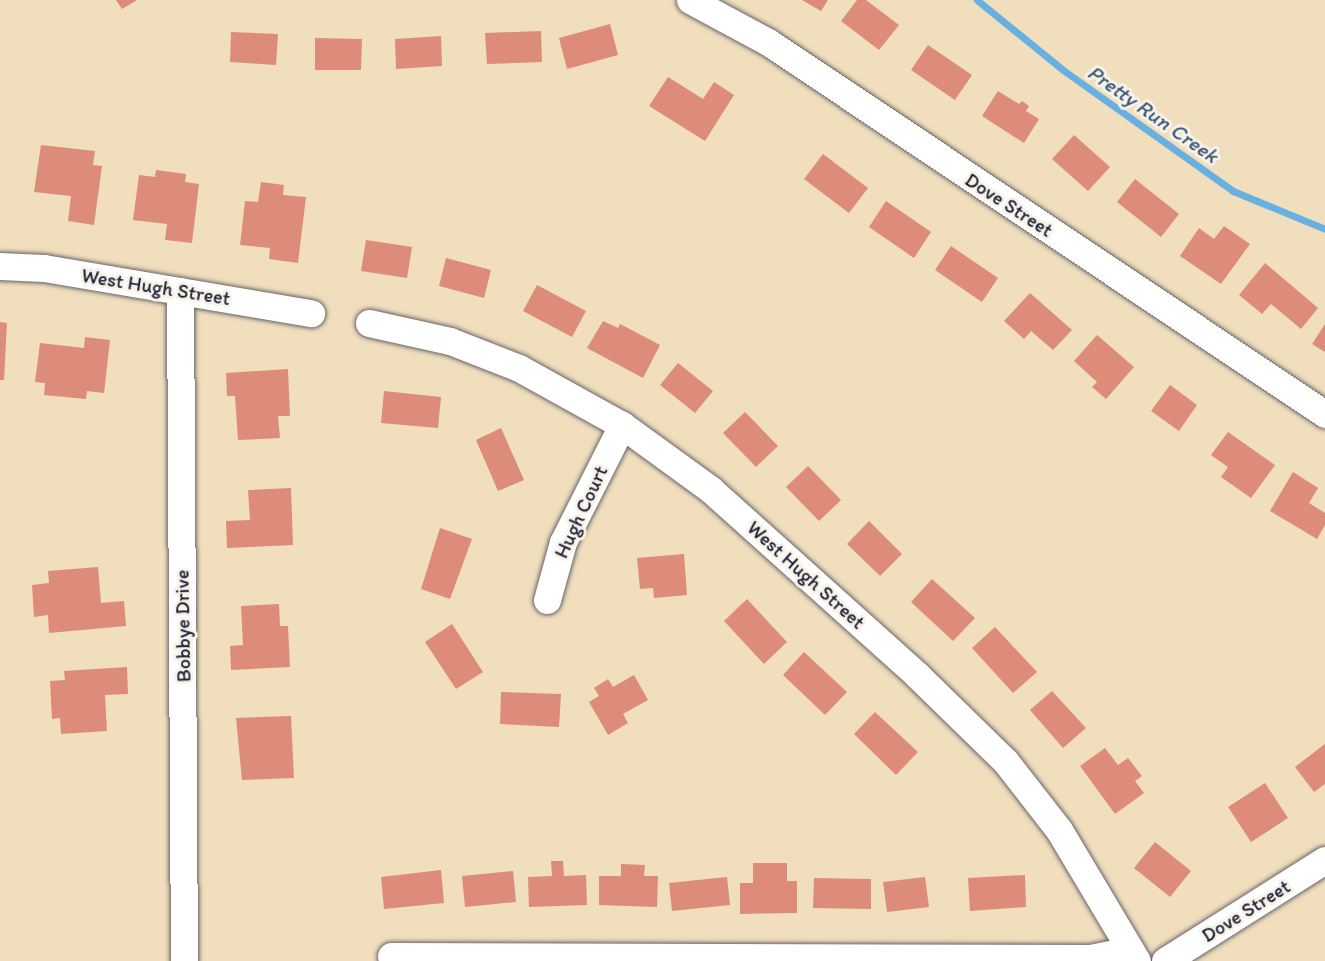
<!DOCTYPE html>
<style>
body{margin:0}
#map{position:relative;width:1325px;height:961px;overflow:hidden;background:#f0debd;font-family:Itim,sans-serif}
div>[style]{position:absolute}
.stream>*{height:7px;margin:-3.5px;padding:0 3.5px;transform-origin:3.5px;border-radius:3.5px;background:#68b0df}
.building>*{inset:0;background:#dd8c79}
.roads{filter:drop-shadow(0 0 2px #6a6468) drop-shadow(0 0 2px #6a6468)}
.minor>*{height:27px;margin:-13.5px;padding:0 13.5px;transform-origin:13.5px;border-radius:13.5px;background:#fff}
span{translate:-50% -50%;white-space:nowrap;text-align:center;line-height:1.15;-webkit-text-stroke:6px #f7f3e8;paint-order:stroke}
.street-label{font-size:20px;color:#22223b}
.water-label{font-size:21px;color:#3a5474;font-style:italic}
</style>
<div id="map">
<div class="stream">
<div style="left:977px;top:0;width:111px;rotate:39.1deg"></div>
<div style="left:1063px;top:70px;width:209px;rotate:35.4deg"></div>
<div style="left:1233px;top:191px;width:100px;rotate:22.4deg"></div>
</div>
<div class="building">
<div style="clip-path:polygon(116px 0,137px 0,122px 9px)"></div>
<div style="clip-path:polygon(802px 0,828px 0,821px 11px)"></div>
<div style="clip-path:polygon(857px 0,866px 0,899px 25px,879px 50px,841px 21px)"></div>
<div style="clip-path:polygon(610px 24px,618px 55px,567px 69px,559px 38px)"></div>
<div style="clip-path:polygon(541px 31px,542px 62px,487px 64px,485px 33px)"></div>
<div style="clip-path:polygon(231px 32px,278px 34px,276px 65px,230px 62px)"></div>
<div style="clip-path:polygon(441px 36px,442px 66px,396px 69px,395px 39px)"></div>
<div style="clip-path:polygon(315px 38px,362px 39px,361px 70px,315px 70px)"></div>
<div style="clip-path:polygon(928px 45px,972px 75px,955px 100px,911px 70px)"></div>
<div style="clip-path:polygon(668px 77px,703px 99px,714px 82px,734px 95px,705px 141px,649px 106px)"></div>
<div style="clip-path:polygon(998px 91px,1019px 104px,1022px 101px,1029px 106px,1026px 111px,1039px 119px,1024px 143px,982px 116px)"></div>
<div style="clip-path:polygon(1074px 135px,1110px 167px,1088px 191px,1052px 159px)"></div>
<div style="clip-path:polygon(41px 145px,95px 151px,93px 165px,102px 166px,94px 225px,68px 221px,71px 196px,34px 192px)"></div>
<div style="clip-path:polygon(823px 154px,868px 188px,849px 213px,804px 179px)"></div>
<div style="clip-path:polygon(156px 170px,186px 174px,185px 182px,199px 184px,192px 243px,165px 240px,167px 224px,133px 220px,139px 175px,155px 177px)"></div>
<div style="clip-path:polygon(1135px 179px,1179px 214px,1161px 237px,1117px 202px)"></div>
<div style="clip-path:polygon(261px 182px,284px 185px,283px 195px,306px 197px,298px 263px,269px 259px,270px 248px,240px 245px,245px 201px,258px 202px)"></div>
<div style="clip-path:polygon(886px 201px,931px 232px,914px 258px,869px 227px)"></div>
<div style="clip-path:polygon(1224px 226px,1250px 244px,1221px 284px,1180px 256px,1199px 228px,1214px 239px)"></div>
<div style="clip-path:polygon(366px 240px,412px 247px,407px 278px,361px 271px)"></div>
<div style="clip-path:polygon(951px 246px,998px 278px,982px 302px,935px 270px)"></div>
<div style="clip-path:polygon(446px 258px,491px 270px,484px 298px,439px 286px)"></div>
<div style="clip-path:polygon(1265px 263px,1318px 308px,1301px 329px,1271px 304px,1262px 314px,1239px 295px)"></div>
<div style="clip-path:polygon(537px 285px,586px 311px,572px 337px,523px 311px)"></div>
<div style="clip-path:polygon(1030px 293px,1072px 330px,1053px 350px,1031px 331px,1024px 339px,1004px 321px)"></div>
<div style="clip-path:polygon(603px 321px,618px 328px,620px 324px,660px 345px,643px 378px,587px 348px)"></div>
<div style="clip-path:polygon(0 322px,7px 323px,4px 380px,0 380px)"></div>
<div style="clip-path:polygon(1325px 324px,1325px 352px,1312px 344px)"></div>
<div style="clip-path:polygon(1097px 335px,1134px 367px,1106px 399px,1092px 387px,1097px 382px,1074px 361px)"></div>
<div style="clip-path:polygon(85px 337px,110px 340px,104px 393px,87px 391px,86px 399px,44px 395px,45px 383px,35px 382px,40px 343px,84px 348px)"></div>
<div style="clip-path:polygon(678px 363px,713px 391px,695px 413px,660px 385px)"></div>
<div style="clip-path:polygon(288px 369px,290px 416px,278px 416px,280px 438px,238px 440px,235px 396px,227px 396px,226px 373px)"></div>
<div style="clip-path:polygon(1170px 385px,1197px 405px,1179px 431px,1151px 411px)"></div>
<div style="clip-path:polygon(384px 391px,441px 397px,438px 428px,381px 423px)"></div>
<div style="clip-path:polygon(745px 412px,778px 446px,756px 467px,723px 433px)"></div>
<div style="clip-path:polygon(501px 428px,524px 480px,498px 491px,476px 440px)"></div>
<div style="clip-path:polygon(1228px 432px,1275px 465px,1251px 498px,1221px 477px,1228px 467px,1211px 455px)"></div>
<div style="clip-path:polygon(808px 466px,841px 500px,819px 521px,786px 487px)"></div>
<div style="clip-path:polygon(1293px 472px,1318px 488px,1309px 503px,1325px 513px,1325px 525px,1317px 539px,1270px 511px)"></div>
<div style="clip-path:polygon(291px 488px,293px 545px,227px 548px,226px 521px,250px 520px,248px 490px)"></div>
<div style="clip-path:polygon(869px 521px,902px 554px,880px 576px,847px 544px)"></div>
<div style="clip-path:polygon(440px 528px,472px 539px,450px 599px,421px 589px)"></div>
<div style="clip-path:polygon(684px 554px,687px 595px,654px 598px,653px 588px,640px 589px,637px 558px)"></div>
<div style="clip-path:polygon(98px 567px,101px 603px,124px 601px,126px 626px,49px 633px,48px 615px,34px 617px,32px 585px,49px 583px,48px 571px)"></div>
<div style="clip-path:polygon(932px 579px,975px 618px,953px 641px,911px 602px)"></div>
<div style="clip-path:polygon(747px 599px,787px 642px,764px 664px,724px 621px)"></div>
<div style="clip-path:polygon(279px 604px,280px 626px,288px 626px,290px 667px,231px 670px,230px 646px,243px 645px,241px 606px)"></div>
<div style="clip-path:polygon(452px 624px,483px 672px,456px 689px,425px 642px)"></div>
<div style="clip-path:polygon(995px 627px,1037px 672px,1013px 693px,972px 648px)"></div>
<div style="clip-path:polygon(804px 652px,847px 692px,825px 715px,783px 675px)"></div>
<div style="clip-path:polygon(127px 667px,128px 694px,105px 695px,107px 731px,61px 734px,60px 718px,52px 719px,50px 681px,65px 680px,64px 671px)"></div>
<div style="clip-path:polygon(634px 675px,648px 700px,623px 714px,628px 723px,608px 735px,589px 702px,599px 696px,594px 688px,608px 679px,613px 687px)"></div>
<div style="clip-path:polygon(1052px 691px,1086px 728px,1063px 748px,1030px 710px)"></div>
<div style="clip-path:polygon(501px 692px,561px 694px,559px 727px,500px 724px)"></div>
<div style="clip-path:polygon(875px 712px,918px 752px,896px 775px,854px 734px)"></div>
<div style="clip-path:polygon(291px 716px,294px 778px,242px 780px,236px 718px)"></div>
<div style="clip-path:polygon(1325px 744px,1325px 784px,1314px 792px,1295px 767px)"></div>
<div style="clip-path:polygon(1105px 748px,1118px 765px,1128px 758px,1142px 776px,1135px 781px,1144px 793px,1115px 814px,1080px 766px)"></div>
<div style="clip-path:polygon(1265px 783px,1288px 818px,1251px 842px,1228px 807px)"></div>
<div style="clip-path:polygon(1155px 842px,1191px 871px,1170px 897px,1134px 868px)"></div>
<div style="clip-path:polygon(551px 861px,563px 861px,564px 876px,586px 875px,587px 905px,529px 907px,528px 877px,552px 876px)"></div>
<div style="clip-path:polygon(753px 863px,787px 863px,787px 881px,797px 881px,797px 913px,740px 914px,740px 883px,753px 883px)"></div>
<div style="clip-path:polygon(621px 864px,645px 865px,644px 876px,658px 876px,657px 907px,599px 905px,599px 876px,621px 876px)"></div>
<div style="clip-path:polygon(441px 870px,444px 903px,384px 909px,381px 877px)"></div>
<div style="clip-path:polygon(513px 871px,516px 902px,465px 907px,462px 876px)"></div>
<div style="clip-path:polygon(1025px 875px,1026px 907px,970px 911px,968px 878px)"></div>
<div style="clip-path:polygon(727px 877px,730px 905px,672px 911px,669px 883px)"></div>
<div style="clip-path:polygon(925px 877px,929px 907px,887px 912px,883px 882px)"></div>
<div style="clip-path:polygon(814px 878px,871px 879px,871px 909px,813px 908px)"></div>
</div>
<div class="roads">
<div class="minor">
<div style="left:690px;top:0;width:89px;rotate:28.3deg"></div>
<div style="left:768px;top:42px;width:670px;rotate:33.74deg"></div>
<div style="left:0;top:266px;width:44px;rotate:2.6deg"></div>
<div style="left:44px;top:268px;width:271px;rotate:9.6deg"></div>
<div style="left:180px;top:291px;width:670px;rotate:89.66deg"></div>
<div style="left:369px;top:323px;width:83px;rotate:12.5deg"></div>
<div style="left:450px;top:341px;width:74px;rotate:21.4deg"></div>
<div style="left:519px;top:368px;width:118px;rotate:29deg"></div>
<div style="left:622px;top:425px;width:109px;rotate:36deg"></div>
<div style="left:710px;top:489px;width:278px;rotate:41.9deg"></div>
<div style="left:917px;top:675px;width:124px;rotate:44.3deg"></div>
<div style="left:1006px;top:762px;width:86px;rotate:52.1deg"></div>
<div style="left:1059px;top:830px;width:152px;rotate:59.2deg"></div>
<div style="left:547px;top:600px;width:60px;rotate:-74.6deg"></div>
<div style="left:563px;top:542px;width:131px;rotate:-63.2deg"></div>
<div style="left:391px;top:956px;width:699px;rotate:0.16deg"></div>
<div style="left:1090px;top:958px;width:41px;rotate:-11.3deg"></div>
<div style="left:1165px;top:961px;width:189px;rotate:-32.3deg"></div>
</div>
</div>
<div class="street-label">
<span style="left:1009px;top:205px;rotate:33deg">Dove Street</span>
<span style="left:156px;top:287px;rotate:9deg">West Hugh Street</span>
<span style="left:581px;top:512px;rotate:-65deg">Hugh Court</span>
<span style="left:806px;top:575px;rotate:42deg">West Hugh Street</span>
<span style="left:183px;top:626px;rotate:-91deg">Bobbye Drive</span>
<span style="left:1246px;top:911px;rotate:-32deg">Dove Street</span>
</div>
<div class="water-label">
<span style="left:1153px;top:114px;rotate:35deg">Pretty Run Creek</span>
</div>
</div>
